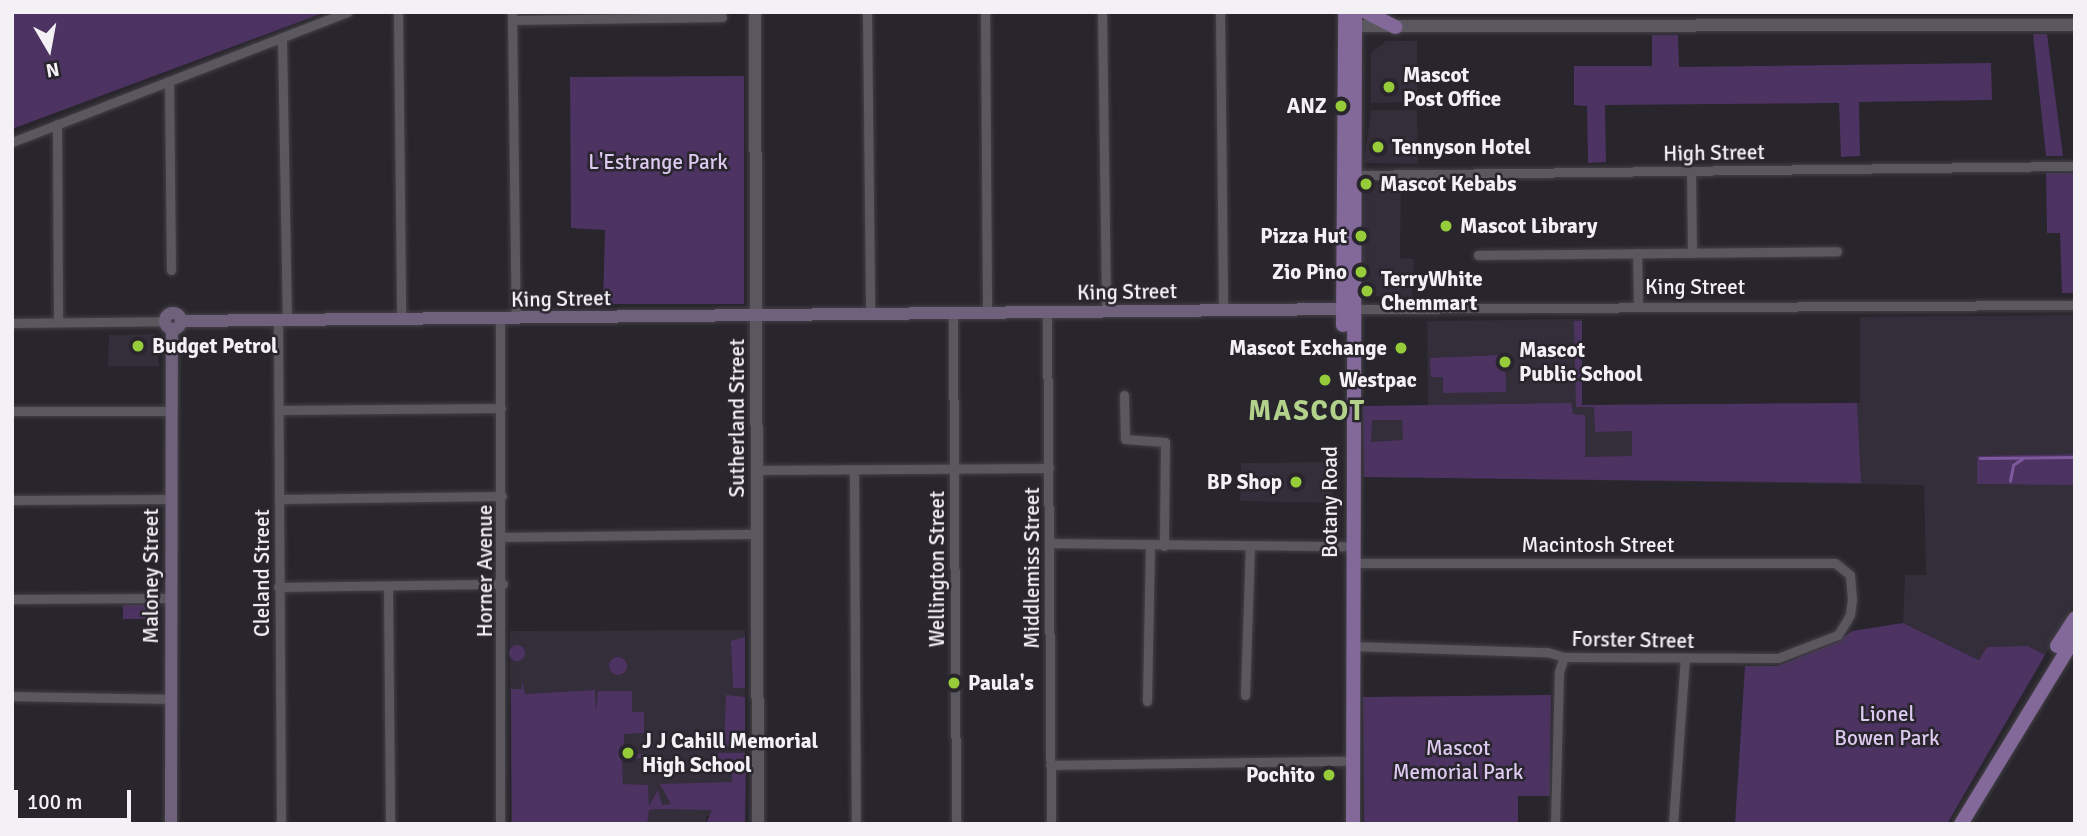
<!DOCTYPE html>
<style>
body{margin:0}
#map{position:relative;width:2087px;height:836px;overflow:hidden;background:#28252c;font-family:Signika,sans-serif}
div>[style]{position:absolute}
.built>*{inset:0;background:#342d3a}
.green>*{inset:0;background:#4c3362}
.round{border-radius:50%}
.stream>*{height:2.5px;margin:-1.25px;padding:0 1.25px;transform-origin:1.25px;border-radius:1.25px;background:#7e599e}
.roads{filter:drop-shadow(0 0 2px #434046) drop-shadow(0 0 2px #434046)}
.minor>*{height:9px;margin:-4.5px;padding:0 4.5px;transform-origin:4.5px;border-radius:4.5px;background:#5b575f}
.tertiary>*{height:12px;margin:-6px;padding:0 6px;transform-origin:6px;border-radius:6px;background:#5b575f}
.secondary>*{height:12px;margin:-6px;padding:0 6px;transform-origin:6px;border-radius:6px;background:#6f607c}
.secondary>.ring{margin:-6px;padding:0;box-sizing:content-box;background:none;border:12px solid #6f607c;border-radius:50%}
.primary>*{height:14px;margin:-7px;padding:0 7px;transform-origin:7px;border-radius:7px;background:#83699a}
.dots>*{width:19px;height:19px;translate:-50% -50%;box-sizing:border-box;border:4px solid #28252c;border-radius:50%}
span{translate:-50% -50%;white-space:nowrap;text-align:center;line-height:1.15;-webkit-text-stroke:5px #28252c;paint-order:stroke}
.poi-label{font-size:21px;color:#f3f1f5;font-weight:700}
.left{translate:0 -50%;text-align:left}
.right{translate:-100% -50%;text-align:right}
.street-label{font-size:21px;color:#f3f1f5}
.park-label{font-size:21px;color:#decaf1}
.district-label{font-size:28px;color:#b2d18a;font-weight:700;letter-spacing:2px}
.frame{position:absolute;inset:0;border:14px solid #f3f1f5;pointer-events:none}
.north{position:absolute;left:14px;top:14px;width:70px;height:70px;-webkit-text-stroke:5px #28252c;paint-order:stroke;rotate:170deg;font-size:19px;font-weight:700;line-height:28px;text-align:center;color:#f3f1f5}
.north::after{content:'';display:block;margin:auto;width:24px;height:32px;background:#f3f1f5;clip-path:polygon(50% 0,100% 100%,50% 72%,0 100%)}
.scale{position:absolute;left:14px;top:790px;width:117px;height:32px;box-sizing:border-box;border:4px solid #f3f1f5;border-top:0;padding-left:9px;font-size:21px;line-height:24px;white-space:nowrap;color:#f3f1f5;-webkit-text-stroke:5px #28252c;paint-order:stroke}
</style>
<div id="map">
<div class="built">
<div style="clip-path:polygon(1386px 41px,1417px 41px,1417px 102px,1371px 103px,1371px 53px)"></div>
<div style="clip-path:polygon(1371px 110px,1417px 110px,1418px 164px,1364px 163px)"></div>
<div style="clip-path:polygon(1369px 184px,1401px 184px,1400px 258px,1414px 259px,1412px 297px,1366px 296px,1362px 292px,1364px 188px)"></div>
<div style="clip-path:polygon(2075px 315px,2075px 603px,2045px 655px,2028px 646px,1980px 660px,1903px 623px,1905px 575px,1926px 575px,1924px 485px,1363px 477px,1363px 406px,1428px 406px,1427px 321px,1582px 319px,1582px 405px,1860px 403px,1860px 317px)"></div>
<div style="clip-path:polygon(155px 334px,159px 366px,108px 366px,109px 335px)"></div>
<div style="clip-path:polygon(1332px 462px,1333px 503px,1240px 501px,1241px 463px)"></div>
<div style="clip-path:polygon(745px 630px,745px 815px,706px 816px,706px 824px,511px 824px,510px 631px)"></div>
</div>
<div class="green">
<div style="clip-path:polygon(12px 12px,326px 12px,12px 129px)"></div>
<div style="clip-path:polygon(2033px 34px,2047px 34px,2063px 156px,2046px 156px)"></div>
<div style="clip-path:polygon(1652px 35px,1678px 35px,1679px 67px,1991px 63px,1992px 100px,1859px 102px,1860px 156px,1841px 157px,1839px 103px,1605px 105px,1606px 162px,1588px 163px,1587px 106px,1574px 105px,1574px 66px,1652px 66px)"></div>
<div style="clip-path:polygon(744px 76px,744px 304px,603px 304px,605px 230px,571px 228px,570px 77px)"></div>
<div style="clip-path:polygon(2046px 173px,2074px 173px,2075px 293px,2062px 293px,2060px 233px,2047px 233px)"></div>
<div style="clip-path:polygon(evenodd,1574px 321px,1582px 321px,1582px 405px,1857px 403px,1861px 483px,1364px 477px,1363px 406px,1571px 403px,1573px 414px,1585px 415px,1585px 457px,1632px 456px,1632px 431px,1595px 432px,1594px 407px,1576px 407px,1574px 321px,1372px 420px,1402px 420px,1403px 440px,1371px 442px,1372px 420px)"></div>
<div style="clip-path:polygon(1505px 355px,1506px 392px,1443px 393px,1443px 377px,1431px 377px,1430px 358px)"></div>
<div style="clip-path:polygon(2075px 454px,2075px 485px,1977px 484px,1977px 456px)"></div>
<div style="clip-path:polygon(157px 604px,156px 619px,123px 619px,123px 605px)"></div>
<div style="clip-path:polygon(1903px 623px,1979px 660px,1987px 647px,2028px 646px,2045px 655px,1947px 824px,1735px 824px,1745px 666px,1777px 666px,1837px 642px,1852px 631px)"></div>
<div style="clip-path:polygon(745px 637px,745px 688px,733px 688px,731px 641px)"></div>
<div class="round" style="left:509px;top:645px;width:16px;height:16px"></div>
<div class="round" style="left:609px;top:657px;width:18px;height:18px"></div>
<div style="clip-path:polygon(522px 680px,525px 694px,595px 690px,596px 711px,598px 691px,632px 691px,632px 712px,644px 712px,644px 733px,624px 734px,624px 754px,644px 754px,644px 758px,622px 759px,623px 784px,648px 785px,649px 806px,658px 790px,662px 805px,671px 804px,660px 784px,732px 782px,732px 768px,718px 768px,718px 753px,745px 753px,745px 760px,737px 761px,746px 761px,745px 824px,706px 824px,712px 810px,657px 809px,649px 810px,647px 824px,512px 824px,511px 689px,522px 689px)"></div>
<div style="clip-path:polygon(726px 695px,745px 697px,745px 746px,724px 746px)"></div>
<div style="clip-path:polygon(1551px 695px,1550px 796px,1518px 796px,1518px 824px,1364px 824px,1363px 697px)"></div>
</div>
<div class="stream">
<div style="left:1980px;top:458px;width:95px;rotate:-0.6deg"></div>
<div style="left:2010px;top:481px;width:16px;rotate:-79deg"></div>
<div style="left:2013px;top:465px;width:11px;rotate:-34deg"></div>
</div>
<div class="roads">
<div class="minor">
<div style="left:398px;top:12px;width:308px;rotate:89.4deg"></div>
<div style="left:512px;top:12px;width:306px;rotate:89.3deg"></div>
<div style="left:867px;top:12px;width:302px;rotate:89.4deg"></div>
<div style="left:985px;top:12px;width:301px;rotate:89.6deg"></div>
<div style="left:1102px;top:12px;width:300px;rotate:89.2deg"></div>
<div style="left:1220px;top:12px;width:298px;rotate:89.4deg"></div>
<div style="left:512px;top:20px;width:210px;rotate:-0.8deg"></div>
<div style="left:282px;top:38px;width:283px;rotate:89deg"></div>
<div style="left:169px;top:81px;width:189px;rotate:89.4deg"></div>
<div style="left:57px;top:124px;width:198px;rotate:89.7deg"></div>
<div style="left:12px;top:142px;width:360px;rotate:-21.2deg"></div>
<div style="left:1691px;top:171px;width:82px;rotate:89.3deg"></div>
<div style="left:1355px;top:175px;width:720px;rotate:-0.72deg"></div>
<div style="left:1637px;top:253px;width:54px;rotate:88.9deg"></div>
<div style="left:1478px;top:255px;width:359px;rotate:-0.6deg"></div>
<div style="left:1352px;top:309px;width:723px;rotate:-0.32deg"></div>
<div style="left:1047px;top:313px;width:511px;rotate:89.55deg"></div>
<div style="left:953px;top:314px;width:510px;rotate:89.66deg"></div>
<div style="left:278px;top:321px;width:503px;rotate:89.66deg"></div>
<div style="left:12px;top:323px;width:153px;rotate:-0.7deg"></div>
<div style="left:1124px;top:395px;width:44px;rotate:88.7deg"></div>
<div style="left:1125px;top:439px;width:40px;rotate:4.3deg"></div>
<div style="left:1165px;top:442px;width:104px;rotate:90.6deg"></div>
<div style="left:279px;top:410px;width:222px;rotate:-0.5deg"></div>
<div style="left:12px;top:411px;width:158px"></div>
<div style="left:757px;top:470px;width:292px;rotate:-0.4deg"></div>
<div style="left:854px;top:470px;width:354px;rotate:89.7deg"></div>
<div style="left:279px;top:499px;width:223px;rotate:-0.8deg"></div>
<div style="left:12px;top:500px;width:159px;rotate:-0.4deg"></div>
<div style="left:503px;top:537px;width:254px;rotate:-0.7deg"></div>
<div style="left:1049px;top:543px;width:295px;rotate:0.6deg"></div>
<div style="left:388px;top:586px;width:238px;rotate:89.5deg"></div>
<div style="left:278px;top:587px;width:225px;rotate:-0.8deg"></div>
<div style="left:12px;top:599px;width:158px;rotate:-0.4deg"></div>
<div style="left:1351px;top:646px;width:196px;rotate:1.8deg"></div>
<div style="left:1547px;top:652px;width:18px;rotate:16deg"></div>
<div style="left:1564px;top:657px;width:214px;rotate:0.3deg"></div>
<div style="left:1778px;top:658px;width:64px;rotate:-21deg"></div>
<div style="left:1838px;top:635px;width:23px;rotate:-59deg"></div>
<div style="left:1850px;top:615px;width:16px;rotate:-83deg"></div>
<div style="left:1852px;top:599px;width:24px;rotate:-95deg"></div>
<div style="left:1850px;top:575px;width:19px;rotate:-141deg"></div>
<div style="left:1835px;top:563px;width:484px;rotate:180deg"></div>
<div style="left:1245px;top:695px;width:148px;rotate:-88.1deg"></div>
<div style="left:12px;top:696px;width:158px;rotate:1.1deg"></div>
<div style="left:1147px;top:701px;width:155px;rotate:-88.9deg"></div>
<div style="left:1050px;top:765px;width:294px;rotate:-0.8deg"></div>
<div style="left:500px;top:824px;width:506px;rotate:-90deg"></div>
<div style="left:1555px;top:824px;width:152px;rotate:-88.5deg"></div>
<div style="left:1559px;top:672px;width:16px;rotate:-72deg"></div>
<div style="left:1673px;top:824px;width:166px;rotate:-85.9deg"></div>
</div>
<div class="tertiary">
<div style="left:755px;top:12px;width:812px;rotate:89.79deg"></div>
<div style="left:1347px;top:26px;width:728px;rotate:-0.08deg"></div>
</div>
<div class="secondary">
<div class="ring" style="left:165px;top:313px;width:4px;height:4px"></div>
<div style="left:181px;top:321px;width:1171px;rotate:-0.59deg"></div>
<div style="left:171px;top:824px;width:495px;rotate:-89.9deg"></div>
</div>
<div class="primary">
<div style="left:1366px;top:12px;width:33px;rotate:27deg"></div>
<div style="left:1343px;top:325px;width:313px;rotate:-89.6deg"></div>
<div style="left:2057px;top:646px;width:33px;rotate:-57deg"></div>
<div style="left:1353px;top:824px;width:812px;rotate:-89.86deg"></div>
<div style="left:1961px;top:824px;width:219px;rotate:-58.6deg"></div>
</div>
</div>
<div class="dots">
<div style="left:1389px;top:87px;background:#96cc39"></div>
<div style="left:1341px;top:106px;background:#96cc39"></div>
<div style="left:1378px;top:147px;background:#96cc39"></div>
<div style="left:1366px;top:184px;background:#96cc39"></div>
<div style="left:1446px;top:226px;background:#96cc39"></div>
<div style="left:1361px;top:236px;background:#96cc39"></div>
<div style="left:1361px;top:272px;background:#96cc39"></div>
<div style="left:1367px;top:291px;background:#96cc39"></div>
<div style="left:138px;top:346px;background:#96cc39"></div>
<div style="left:1401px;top:348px;background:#96cc39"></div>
<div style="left:1505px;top:362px;background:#96cc39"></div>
<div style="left:1325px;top:380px;background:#96cc39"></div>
<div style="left:1296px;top:482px;background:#96cc39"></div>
<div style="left:954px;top:683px;background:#96cc39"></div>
<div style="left:628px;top:753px;background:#96cc39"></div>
<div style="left:1329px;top:775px;background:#96cc39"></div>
</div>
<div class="poi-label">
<span class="left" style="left:1403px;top:87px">Mascot<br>Post Office</span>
<span class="right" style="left:1327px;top:106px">ANZ</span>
<span class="left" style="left:1392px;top:147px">Tennyson Hotel</span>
<span class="left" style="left:1380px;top:184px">Mascot Kebabs</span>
<span class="left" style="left:1460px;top:226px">Mascot Library</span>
<span class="right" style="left:1347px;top:236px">Pizza Hut</span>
<span class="right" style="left:1347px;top:272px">Zio Pino</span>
<span class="left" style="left:1381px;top:291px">TerryWhite<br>Chemmart</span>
<span class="left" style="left:152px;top:346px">Budget Petrol</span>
<span class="right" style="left:1387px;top:348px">Mascot Exchange</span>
<span class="left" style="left:1519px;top:362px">Mascot<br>Public School</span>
<span class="left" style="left:1339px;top:380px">Westpac</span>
<span class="right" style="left:1282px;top:482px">BP Shop</span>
<span class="left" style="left:968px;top:683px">Paula's</span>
<span class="left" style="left:642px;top:753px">J J Cahill Memorial<br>High School</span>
<span class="right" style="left:1315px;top:775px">Pochito</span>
</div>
<div class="street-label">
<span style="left:1714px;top:153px;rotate:-1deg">High Street</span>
<span style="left:1695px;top:287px">King Street</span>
<span style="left:1127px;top:292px;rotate:-1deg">King Street</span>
<span style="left:561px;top:299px;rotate:-1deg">King Street</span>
<span style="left:737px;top:418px;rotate:-90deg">Sutherland Street</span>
<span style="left:1330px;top:502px;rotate:-90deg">Botany Road</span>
<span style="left:1598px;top:545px">Macintosh Street</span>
<span style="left:1032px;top:568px;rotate:-90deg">Middlemiss Street</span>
<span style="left:937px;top:569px;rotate:-90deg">Wellington Street</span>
<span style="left:485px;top:571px;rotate:-90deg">Horner Avenue</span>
<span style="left:262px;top:573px;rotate:-90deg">Cleland Street</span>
<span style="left:151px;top:576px;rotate:-90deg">Maloney Street</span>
<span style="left:1633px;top:640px;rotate:1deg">Forster Street</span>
</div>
<div class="park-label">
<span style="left:658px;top:162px">L'Estrange Park</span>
<span style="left:1887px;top:726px">Lionel<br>Bowen Park</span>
<span style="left:1458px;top:760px">Mascot<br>Memorial Park</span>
</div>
<div class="district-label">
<span style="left:1307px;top:411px">MASCOT</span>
</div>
<div class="frame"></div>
<div class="north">N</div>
<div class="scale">100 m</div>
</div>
